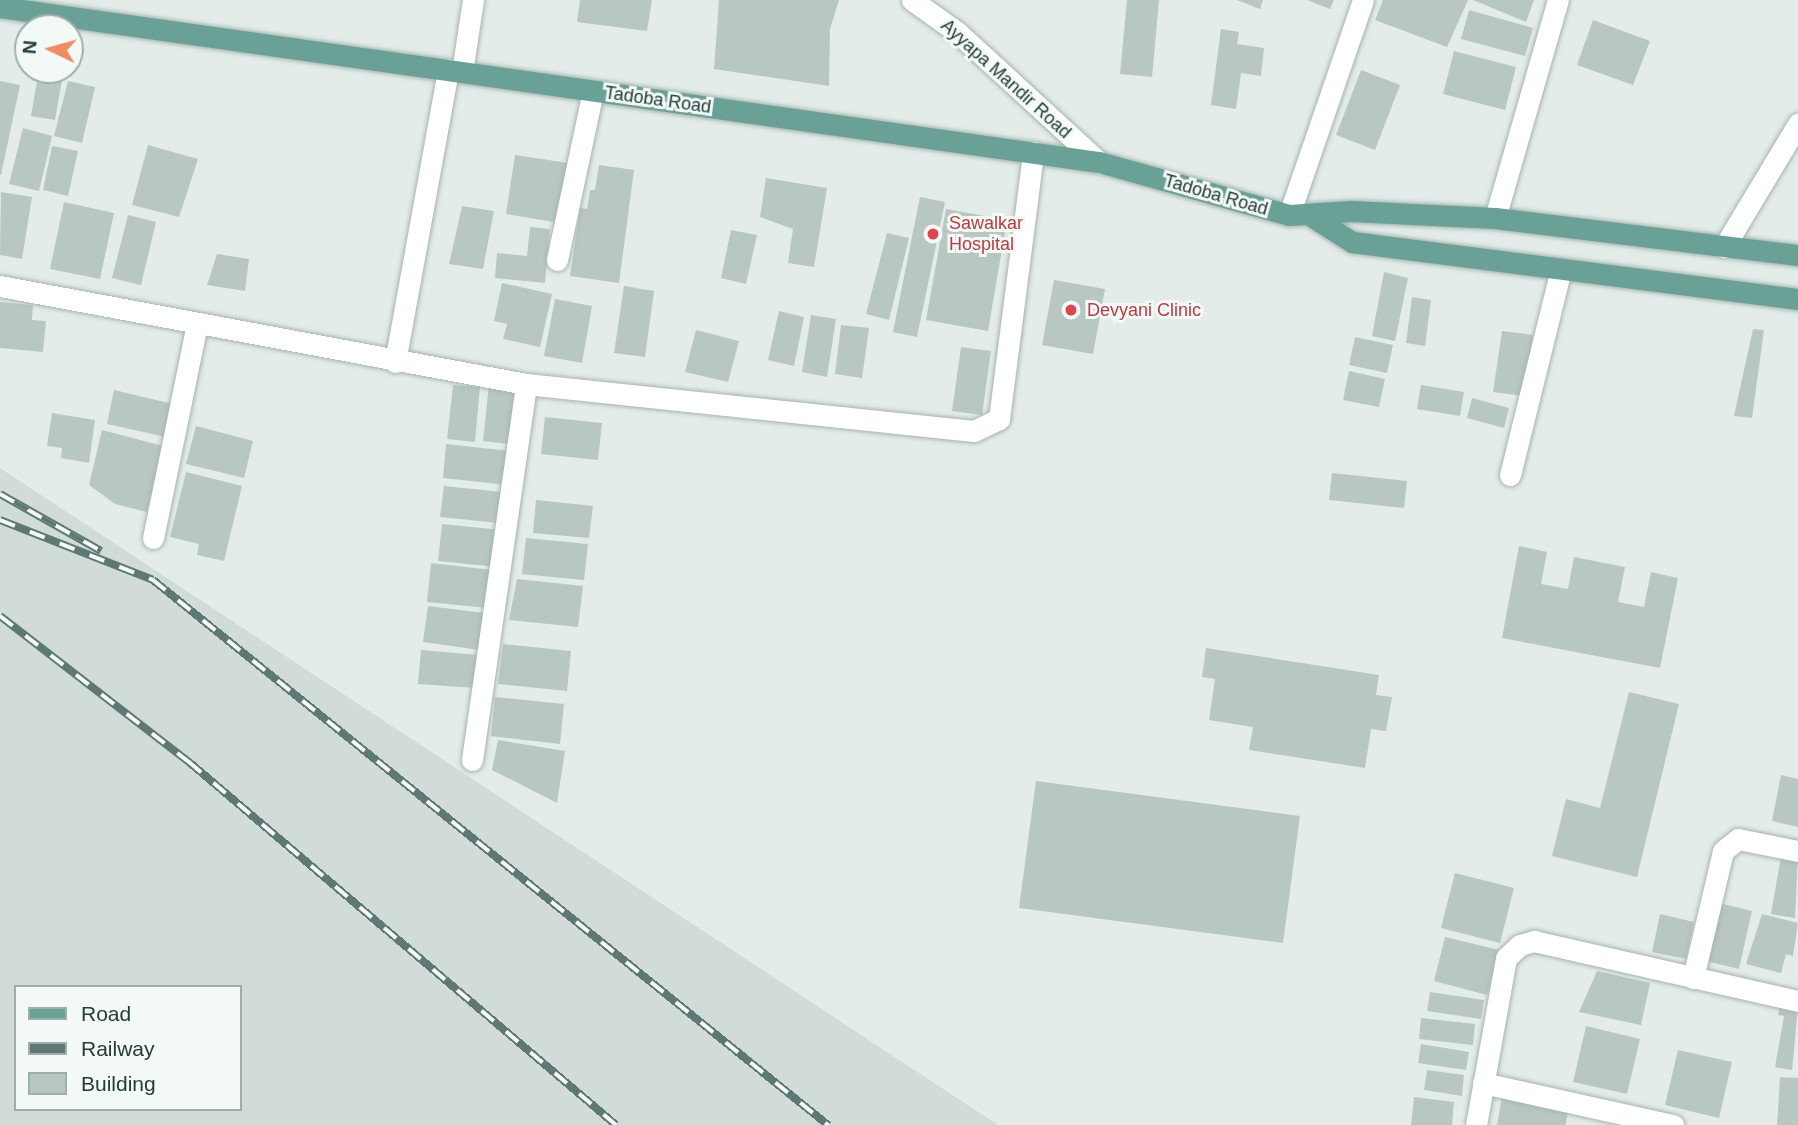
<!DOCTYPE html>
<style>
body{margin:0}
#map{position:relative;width:1798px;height:1125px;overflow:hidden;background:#e3ece9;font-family:Helvetica,sans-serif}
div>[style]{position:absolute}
.built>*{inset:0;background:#d1dcd8}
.building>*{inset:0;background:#b8c7c2}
.roads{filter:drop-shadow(0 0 2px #a6b4b0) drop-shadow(0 0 2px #a6b4b0)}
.minor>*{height:21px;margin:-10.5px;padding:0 10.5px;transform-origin:10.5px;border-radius:10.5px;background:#fff}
.tertiary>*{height:21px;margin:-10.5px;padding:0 10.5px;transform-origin:10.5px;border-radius:10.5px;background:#fff}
.primary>*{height:21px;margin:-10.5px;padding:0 10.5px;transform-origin:10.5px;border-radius:10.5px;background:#69a196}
.rail>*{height:8px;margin-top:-4px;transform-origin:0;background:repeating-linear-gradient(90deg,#f3f9f6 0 16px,#5e7973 0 32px);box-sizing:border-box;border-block:2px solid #5e7973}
.dots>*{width:19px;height:19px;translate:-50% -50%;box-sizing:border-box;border:4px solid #f3f9f6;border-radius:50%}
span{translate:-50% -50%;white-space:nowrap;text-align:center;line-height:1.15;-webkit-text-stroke:6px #f3f9f6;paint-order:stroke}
.street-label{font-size:18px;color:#233d38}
.health-label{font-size:18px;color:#be3a42}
.left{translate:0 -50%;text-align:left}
.legend{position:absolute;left:14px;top:985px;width:228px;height:126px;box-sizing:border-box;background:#f3f9f6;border:2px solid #a0aeaa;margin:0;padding:9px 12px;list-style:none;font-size:21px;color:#233d38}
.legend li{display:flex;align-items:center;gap:14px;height:35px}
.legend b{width:35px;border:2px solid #a0aeaa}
.north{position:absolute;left:14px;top:14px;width:70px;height:70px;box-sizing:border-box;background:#f3f9f6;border:2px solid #a0aeaa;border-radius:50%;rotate:275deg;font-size:19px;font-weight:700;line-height:28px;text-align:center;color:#233d38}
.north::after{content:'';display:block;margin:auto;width:24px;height:32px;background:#ee8b5f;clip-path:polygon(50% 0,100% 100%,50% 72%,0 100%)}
</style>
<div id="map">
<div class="built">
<div style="clip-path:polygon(evenodd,0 468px,998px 1125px,0 1125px,0 468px,16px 987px,240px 987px,240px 1109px,16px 1109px,16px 987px)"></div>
</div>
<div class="building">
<div style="clip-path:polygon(580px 0,652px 0,647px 31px,577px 22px)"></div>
<div style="clip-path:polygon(719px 0,839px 0,830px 29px,829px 86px,714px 69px)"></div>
<div style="clip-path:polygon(1127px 0,1159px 0,1152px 77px,1120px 74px)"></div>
<div style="clip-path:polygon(1237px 0,1263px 0,1260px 9px)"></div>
<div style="clip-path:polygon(1307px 0,1334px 0,1330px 9px)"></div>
<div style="clip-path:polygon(1383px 0,1468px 0,1447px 47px,1375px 20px)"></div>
<div style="clip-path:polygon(1473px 0,1534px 0,1526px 22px)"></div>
<div style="clip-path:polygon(1469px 10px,1533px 28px,1525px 56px,1461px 39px)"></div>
<div style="clip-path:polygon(1593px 20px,1650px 41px,1633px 85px,1577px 65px)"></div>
<div style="clip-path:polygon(1221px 29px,1239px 32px,1237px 44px,1264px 48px,1261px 76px,1241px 73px,1236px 109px,1211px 105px)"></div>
<div style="clip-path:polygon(1454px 51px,1516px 67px,1505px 110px,1443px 94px)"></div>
<div style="clip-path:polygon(1361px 70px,1400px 85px,1375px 150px,1336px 135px)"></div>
<div style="clip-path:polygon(38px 75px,62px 80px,55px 120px,31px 116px)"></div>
<div style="clip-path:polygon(0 81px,20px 85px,1px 175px,0 175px)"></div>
<div style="clip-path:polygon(68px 81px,95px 87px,82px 143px,54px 136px)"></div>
<div style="clip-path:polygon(23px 128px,52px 136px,39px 191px,9px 184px)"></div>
<div style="clip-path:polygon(148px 145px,198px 159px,179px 217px,132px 205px)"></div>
<div style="clip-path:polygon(52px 146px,78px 151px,68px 196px,43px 190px)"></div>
<div style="clip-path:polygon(515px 155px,568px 163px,559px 223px,506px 214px)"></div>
<div style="clip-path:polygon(599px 165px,634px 170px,619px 283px,570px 276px,580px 208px,587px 209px,590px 190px,595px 190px)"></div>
<div style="clip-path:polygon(766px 178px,827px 188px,814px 267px,788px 263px,793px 229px,760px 217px)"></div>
<div style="clip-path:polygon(1px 192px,32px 197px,22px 259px,0 255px)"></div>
<div style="clip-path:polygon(920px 197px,945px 202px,917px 337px,893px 332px)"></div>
<div style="clip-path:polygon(64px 202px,114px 213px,100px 279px,50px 269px)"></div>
<div style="clip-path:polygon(462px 206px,494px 211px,483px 269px,449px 264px)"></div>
<div style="clip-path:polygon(946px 209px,1007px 220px,988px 331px,926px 320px)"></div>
<div style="clip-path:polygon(128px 215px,156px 222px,141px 285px,112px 278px)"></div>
<div style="clip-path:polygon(530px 227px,550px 229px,545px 283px,495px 278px,497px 253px,527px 256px)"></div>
<div style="clip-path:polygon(731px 230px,757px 235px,746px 284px,721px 278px)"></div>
<div style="clip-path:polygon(887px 233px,909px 238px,889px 320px,866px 314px)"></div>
<div style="clip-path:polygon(217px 254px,249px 259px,245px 291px,207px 285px)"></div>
<div style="clip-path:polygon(1384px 272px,1408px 278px,1395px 341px,1372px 336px)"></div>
<div style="clip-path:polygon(1054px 280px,1105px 289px,1093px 354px,1042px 345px)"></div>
<div style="clip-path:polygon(502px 283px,552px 294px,540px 347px,503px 339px,507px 324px,494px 321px)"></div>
<div style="clip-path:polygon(624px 286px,654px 291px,645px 357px,614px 353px)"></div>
<div style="clip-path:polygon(1412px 297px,1431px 300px,1425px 346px,1406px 343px)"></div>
<div style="clip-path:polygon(555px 299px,592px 306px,582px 363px,544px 356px)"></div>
<div style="clip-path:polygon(0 302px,33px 305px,32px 320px,46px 321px,43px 352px,0 348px)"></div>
<div style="clip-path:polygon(779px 311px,804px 317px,794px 366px,768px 360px)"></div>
<div style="clip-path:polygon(811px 315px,836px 319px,827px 377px,802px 372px)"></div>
<div style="clip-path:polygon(841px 325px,869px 328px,862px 378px,835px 374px)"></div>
<div style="clip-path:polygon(1753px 329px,1764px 330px,1752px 418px,1734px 416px)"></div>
<div style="clip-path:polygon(696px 330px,739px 341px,728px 382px,685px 372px)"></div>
<div style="clip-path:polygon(1502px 331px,1533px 335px,1524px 396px,1493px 392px)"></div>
<div style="clip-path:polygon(1355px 337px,1393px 345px,1387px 373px,1349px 365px)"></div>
<div style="clip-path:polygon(961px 347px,991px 351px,982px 415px,952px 411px)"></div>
<div style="clip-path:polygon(1349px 371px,1385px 379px,1379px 407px,1343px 400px)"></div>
<div style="clip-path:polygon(489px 384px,515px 387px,509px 444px,483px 441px)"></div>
<div style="clip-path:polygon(453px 385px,480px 387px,475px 442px,447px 439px)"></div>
<div style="clip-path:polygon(1421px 385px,1464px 392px,1460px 416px,1417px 409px)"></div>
<div style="clip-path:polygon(114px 390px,173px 404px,166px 437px,107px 424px)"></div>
<div style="clip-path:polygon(1472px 398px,1509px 408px,1504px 428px,1467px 418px)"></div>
<div style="clip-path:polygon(52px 413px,95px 420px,89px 463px,61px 458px,62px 448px,47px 446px)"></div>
<div style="clip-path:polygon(545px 417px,602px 423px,598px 460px,541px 454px)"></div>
<div style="clip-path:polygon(196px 426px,253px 441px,244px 478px,186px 464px)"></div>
<div style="clip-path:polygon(102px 430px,163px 446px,147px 512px,115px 504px,89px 485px)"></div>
<div style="clip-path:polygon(446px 444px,510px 451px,507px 485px,443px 478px)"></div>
<div style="clip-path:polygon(186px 472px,242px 486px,224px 561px,197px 555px,199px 544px,170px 537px)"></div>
<div style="clip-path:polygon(1332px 473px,1407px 481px,1404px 508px,1329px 500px)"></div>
<div style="clip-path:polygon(444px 486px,502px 492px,499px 523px,440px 517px)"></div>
<div style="clip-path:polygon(536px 500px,593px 506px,589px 538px,533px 533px)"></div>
<div style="clip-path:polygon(442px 524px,501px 530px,497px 567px,438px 561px)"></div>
<div style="clip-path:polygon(526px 538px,588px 544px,584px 580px,522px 574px)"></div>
<div style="clip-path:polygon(1519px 546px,1547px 552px,1541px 584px,1568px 589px,1574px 557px,1625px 567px,1618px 602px,1644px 607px,1651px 572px,1678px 578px,1660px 668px,1502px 638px)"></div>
<div style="clip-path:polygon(431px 563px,492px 570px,488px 608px,427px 602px)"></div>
<div style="clip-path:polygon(517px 579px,583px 586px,578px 627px,509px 620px)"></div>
<div style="clip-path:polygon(428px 606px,492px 614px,487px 651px,423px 642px)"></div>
<div style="clip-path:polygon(503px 644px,571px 651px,567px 691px,498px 684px)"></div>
<div style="clip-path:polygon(1206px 648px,1379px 675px,1376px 695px,1392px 697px,1386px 731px,1371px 729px,1365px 768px,1249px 750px,1253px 727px,1209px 720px,1215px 679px,1202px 677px)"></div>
<div style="clip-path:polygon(421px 650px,479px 655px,476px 688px,418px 684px)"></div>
<div style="clip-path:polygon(1629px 692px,1679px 704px,1637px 877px,1552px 856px,1566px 799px,1600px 808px)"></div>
<div style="clip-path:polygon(495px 697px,564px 704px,560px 744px,491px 736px)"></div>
<div style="clip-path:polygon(498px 740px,565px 751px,557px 803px,492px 770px)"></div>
<div style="clip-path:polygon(1781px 775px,1798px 779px,1798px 827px,1772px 821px)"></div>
<div style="clip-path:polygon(1036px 781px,1300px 816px,1283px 943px,1019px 908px)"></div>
<div style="clip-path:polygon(1782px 851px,1798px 854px,1795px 918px,1771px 914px)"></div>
<div style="clip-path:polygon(1455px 873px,1514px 888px,1500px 943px,1441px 928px)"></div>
<div style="clip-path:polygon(1719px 903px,1752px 911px,1739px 969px,1705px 961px)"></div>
<div style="clip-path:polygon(1660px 914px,1694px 922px,1686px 959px,1652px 952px)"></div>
<div style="clip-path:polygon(1762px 914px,1798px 923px,1793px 956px,1786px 954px,1781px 973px,1746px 964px)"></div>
<div style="clip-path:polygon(1445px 937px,1499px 950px,1487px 995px,1434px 981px)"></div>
<div style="clip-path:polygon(1597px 971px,1650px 983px,1641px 1025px,1579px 1012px)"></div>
<div style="clip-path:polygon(1430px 992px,1484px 1000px,1481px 1019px,1427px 1011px)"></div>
<div style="clip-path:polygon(1780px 1004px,1798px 1007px,1792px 1070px,1775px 1067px,1784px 1016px,1778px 1015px)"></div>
<div style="clip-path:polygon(1421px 1018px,1475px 1024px,1473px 1045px,1419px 1039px)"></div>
<div style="clip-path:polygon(1586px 1026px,1640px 1039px,1627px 1094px,1573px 1082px)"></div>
<div style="clip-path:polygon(1421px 1044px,1469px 1052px,1466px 1070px,1418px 1063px)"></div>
<div style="clip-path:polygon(1678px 1050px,1732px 1062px,1719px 1118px,1665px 1105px)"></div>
<div style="clip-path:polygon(1427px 1070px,1464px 1075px,1462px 1096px,1424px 1090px)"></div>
<div style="clip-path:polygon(1780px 1077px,1798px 1078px,1798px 1125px,1777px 1125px)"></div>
<div style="clip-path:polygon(1414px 1097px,1454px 1102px,1452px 1125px,1411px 1125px)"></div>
<div style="clip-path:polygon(1502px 1097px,1568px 1109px,1566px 1125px,1497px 1125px)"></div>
</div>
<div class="roads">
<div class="minor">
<div style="left:462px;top:72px;width:73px;rotate:-81.3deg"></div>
<div style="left:1289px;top:215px;width:227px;rotate:-71deg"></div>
<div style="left:1495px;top:218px;width:227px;rotate:-73.9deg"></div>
<div style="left:557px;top:260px;width:173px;rotate:-78deg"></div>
<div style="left:0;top:286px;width:535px;rotate:10.55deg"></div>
<div style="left:526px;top:384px;width:450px;rotate:6deg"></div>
<div style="left:974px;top:431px;width:28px;rotate:-26deg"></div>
<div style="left:999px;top:419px;width:269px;rotate:-82.7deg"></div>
<div style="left:395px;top:362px;width:297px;rotate:-79.7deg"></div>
<div style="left:1510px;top:475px;width:212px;rotate:-76.1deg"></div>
<div style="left:153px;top:538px;width:219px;rotate:-78.4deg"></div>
<div style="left:472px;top:760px;width:380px;rotate:-81.8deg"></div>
<div style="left:1693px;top:978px;width:130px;rotate:-76.7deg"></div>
<div style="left:1723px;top:851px;width:19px;rotate:-39deg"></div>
<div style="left:1738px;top:839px;width:61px;rotate:11.3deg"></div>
<div style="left:1483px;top:1083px;width:195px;rotate:12.5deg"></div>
<div style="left:1476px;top:1125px;width:170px;rotate:-79.8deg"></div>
<div style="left:1506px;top:958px;width:19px;rotate:-43deg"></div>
<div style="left:1520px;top:945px;width:15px;rotate:-16deg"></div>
<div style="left:1534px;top:941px;width:271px;rotate:12.8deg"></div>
</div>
<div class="tertiary">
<div style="left:912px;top:0;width:55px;rotate:35.4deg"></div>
<div style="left:957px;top:32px;width:193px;rotate:42.5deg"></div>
<div style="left:1724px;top:247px;width:144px;rotate:-59deg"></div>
</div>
<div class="primary">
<div style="left:0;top:7px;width:1110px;rotate:8.03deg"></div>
<div style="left:1099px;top:162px;width:197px;rotate:15.6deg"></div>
<div style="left:1289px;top:215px;width:62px;rotate:-3.7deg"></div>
<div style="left:1351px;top:211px;width:144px;rotate:2.8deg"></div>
<div style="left:1495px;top:218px;width:305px;rotate:7deg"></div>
<div style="left:1311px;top:216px;width:49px;rotate:32.4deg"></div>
<div style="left:1352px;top:242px;width:450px;rotate:7.3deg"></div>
</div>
</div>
<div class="rail">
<div style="left:0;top:494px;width:116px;rotate:29.4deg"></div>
<div style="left:0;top:520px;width:164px;rotate:21.4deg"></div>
<div style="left:153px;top:580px;width:868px;rotate:38.92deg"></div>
<div style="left:0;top:616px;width:239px;rotate:37.7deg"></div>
<div style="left:189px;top:762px;width:560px;rotate:40.37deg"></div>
</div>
<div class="dots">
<div style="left:933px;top:234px;background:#e0444e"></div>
<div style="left:1071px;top:310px;background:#e0444e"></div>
</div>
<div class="street-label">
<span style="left:1006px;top:79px;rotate:42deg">Ayyapa Mandir Road</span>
<span style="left:658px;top:100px;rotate:8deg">Tadoba Road</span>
<span style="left:1216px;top:195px;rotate:16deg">Tadoba Road</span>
</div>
<div class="health-label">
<span class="left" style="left:949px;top:234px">Sawalkar<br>Hospital</span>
<span class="left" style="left:1087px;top:310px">Devyani Clinic</span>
</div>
<ul class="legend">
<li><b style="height:9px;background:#69a196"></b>Road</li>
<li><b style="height:9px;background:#5e7973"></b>Railway</li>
<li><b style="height:19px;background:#b8c7c2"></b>Building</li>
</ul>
<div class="north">N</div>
</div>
